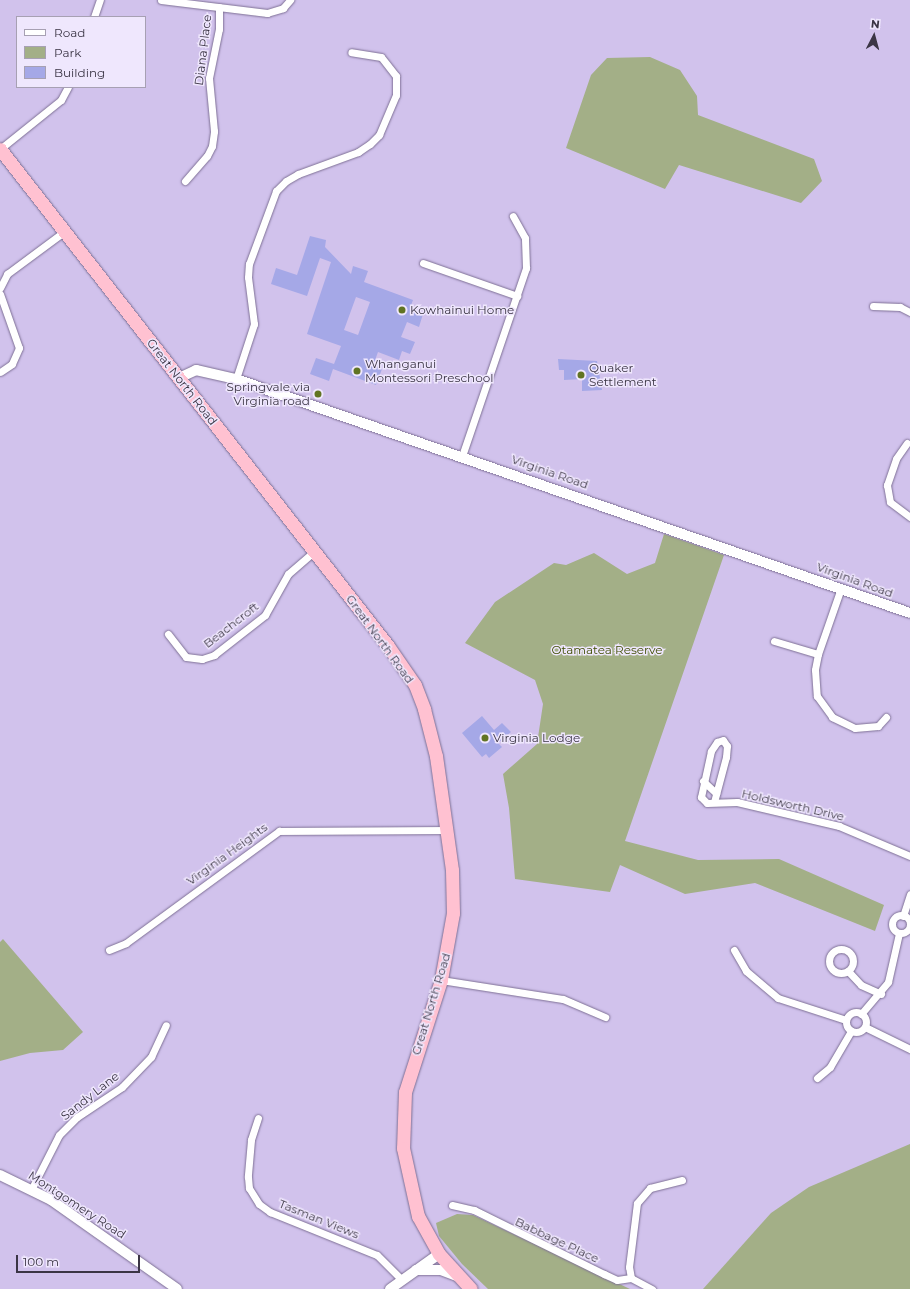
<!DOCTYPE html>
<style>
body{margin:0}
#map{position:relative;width:910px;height:1289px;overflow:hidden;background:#d1c2ec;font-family:Montserrat,sans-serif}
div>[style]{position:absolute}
.green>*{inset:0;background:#a3af87}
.building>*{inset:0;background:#a5a8e7}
.roads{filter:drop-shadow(0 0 1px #7e7095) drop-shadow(0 0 1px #7e7095)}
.street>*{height:7px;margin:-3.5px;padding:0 3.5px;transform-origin:3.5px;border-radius:3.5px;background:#fff}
.street>.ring{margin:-3.5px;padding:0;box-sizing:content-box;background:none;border:7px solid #fff;border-radius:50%}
.secondary>*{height:10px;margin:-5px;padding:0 5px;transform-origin:5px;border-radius:5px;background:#fff}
.highway>*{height:13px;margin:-6.5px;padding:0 6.5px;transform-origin:6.5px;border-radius:6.5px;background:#ffc1d1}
.dots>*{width:11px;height:11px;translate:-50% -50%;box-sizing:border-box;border:2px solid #efe7fd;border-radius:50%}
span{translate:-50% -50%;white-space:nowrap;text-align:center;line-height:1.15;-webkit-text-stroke:3px #efe7fd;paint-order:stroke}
.street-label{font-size:12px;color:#3b3545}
.poi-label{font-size:12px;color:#3b3545}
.left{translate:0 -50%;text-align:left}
.right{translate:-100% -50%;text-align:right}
.park-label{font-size:12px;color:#3e4d00}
.legend{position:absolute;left:16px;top:16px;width:130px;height:72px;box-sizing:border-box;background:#efe7fd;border:1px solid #a7a0b3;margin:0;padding:5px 7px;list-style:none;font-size:12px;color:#3b3545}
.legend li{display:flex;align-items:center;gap:8px;height:20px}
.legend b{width:20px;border:1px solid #a7a0b3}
.north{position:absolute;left:854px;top:16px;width:40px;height:40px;-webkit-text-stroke:3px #efe7fd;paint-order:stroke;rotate:6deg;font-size:11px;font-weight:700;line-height:16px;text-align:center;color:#3b3545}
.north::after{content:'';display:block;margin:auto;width:14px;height:18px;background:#3b3545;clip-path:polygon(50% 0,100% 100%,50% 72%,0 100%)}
.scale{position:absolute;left:16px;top:1255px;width:124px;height:18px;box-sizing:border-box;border:2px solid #3b3545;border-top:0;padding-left:5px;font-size:12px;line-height:14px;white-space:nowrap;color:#3b3545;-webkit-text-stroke:3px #efe7fd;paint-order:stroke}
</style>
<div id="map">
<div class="green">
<div style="clip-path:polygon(650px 57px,680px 70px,697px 96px,698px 115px,814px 159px,822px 181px,801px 203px,679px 165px,665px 189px,566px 148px,591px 75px,607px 58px)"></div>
<div style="clip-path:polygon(664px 534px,724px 555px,625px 841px,698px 860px,779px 859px,884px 905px,875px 931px,755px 883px,685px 894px,620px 865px,610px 892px,515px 879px,509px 808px,503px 774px,537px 744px,543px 704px,535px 680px,465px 643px,495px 602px,554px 563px,566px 565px,594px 553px,627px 574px,655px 563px)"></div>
<div style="clip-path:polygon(3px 939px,83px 1032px,63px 1050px,30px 1053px,0 1061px,0 942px)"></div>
<div style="clip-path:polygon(910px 1144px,910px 1289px,703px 1289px,771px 1213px,809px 1187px)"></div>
<div style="clip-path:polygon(457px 1214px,473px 1215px,630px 1289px,488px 1289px,462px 1264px,439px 1236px,436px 1223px)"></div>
</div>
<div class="building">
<div style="clip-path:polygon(evenodd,310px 236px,326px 240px,325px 247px,351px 274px,353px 266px,368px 271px,364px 282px,413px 300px,410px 308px,423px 314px,419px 327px,407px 322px,401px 337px,415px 342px,410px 354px,402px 351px,399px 360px,378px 352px,373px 366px,382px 369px,376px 385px,333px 369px,329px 381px,310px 374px,316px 358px,334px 364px,341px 346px,307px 334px,331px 262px,320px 258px,307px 296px,271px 284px,276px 268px,297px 275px,310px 236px,356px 297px,370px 302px,358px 335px,344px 330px,356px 297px)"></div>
<div style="clip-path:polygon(558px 359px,597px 361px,602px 390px,582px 391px,582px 379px,564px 380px,564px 370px,559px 370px)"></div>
<div style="clip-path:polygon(482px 716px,494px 730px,502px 723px,511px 732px,498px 743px,502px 747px,489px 758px,486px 754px,482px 757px,462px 733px)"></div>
</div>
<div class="roads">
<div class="street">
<div style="left:161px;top:0;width:107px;rotate:7deg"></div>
<div style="left:267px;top:13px;width:17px;rotate:-17deg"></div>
<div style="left:283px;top:8px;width:11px;rotate:-49deg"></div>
<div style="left:94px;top:17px;width:18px;rotate:-71deg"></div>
<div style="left:0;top:149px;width:78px;rotate:-38.8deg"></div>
<div style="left:61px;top:100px;width:15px;rotate:-62deg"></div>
<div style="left:185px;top:181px;width:33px;rotate:-49deg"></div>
<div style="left:207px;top:156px;width:11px;rotate:-63deg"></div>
<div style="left:212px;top:146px;width:15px;rotate:-82deg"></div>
<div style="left:214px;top:131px;width:53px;rotate:-95.4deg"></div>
<div style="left:209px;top:78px;width:50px;rotate:-78.5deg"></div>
<div style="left:219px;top:29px;width:22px;rotate:-90deg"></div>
<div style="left:423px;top:263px;width:100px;rotate:19.3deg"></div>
<div style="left:0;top:288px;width:16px;rotate:-63deg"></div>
<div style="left:7px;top:274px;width:72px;rotate:-36.6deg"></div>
<div style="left:0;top:294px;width:57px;rotate:70.6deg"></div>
<div style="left:19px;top:348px;width:17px;rotate:114deg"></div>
<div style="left:12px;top:364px;width:14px;rotate:146deg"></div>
<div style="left:873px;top:306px;width:27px;rotate:2deg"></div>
<div style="left:900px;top:307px;width:11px;rotate:27deg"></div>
<div style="left:236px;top:379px;width:58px;rotate:-71.9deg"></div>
<div style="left:254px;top:324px;width:47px;rotate:-97.3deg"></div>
<div style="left:248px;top:277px;width:13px;rotate:-86deg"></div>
<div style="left:249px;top:264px;width:78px;rotate:-69.7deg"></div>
<div style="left:276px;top:191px;width:14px;rotate:-45deg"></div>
<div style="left:286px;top:181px;width:14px;rotate:-30deg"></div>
<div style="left:298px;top:174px;width:64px;rotate:-20.1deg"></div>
<div style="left:358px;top:152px;width:14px;rotate:-34deg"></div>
<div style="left:370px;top:144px;width:13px;rotate:-45deg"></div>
<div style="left:379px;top:135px;width:43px;rotate:-67deg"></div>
<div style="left:396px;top:95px;width:19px;rotate:-90deg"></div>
<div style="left:396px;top:76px;width:24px;rotate:-128deg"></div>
<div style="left:381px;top:57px;width:30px;rotate:-171deg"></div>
<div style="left:907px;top:443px;width:19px;rotate:125deg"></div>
<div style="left:896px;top:459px;width:28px;rotate:109deg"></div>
<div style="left:887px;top:485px;width:17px;rotate:80deg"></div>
<div style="left:890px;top:502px;width:25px;rotate:37deg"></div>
<div style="left:462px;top:456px;width:199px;rotate:-71.2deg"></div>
<div style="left:526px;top:268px;width:30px;rotate:-92deg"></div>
<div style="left:525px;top:238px;width:25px;rotate:-119deg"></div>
<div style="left:841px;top:588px;width:70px;rotate:109.2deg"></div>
<div style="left:818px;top:654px;width:16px;rotate:101deg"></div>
<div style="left:815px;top:670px;width:26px;rotate:86deg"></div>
<div style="left:817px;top:696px;width:26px;rotate:54deg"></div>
<div style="left:832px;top:717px;width:25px;rotate:26deg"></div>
<div style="left:855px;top:728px;width:23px;rotate:-5deg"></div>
<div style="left:878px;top:726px;width:12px;rotate:-48deg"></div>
<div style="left:168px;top:634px;width:29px;rotate:52deg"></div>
<div style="left:186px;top:657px;width:16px;rotate:7deg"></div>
<div style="left:202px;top:659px;width:13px;rotate:-18deg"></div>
<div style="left:214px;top:655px;width:65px;rotate:-38.1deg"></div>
<div style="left:265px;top:615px;width:47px;rotate:-60.7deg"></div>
<div style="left:288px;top:574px;width:35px;rotate:-41deg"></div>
<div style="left:774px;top:641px;width:46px;rotate:16.5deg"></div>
<div style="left:703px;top:781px;width:18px;rotate:43deg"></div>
<div style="left:714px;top:802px;width:47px;rotate:-75.1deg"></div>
<div style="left:726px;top:757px;width:11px;rotate:-85deg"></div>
<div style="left:727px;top:746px;width:7px;rotate:-124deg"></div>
<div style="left:723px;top:740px;width:6px;rotate:162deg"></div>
<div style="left:717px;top:742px;width:11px;rotate:124deg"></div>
<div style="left:711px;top:751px;width:47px;rotate:102.3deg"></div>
<div style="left:701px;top:797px;width:8px;rotate:45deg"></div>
<div style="left:707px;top:803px;width:30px;rotate:-2deg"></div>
<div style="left:737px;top:802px;width:105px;rotate:13.2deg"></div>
<div style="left:839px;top:826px;width:77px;rotate:22.9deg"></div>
<div class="ring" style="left:892px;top:915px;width:11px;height:11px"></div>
<div style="left:903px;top:916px;width:23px;rotate:-72deg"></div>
<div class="ring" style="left:829px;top:949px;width:17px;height:17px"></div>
<div style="left:109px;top:950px;width:18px;rotate:-22deg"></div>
<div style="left:126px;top:943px;width:190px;rotate:-36.2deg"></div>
<div style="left:279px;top:831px;width:168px;rotate:-0.3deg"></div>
<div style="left:734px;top:950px;width:24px;rotate:60deg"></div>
<div style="left:746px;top:971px;width:42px;rotate:40.2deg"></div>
<div style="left:778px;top:998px;width:71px;rotate:17.9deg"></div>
<div style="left:848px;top:971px;width:19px;rotate:47deg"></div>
<div style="left:861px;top:985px;width:22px;rotate:24deg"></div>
<div style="left:441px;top:980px;width:123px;rotate:8.9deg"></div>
<div style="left:563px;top:999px;width:46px;rotate:23.2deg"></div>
<div class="ring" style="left:846px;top:1012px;width:13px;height:13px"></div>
<div style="left:861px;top:1014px;width:42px;rotate:-49.8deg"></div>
<div style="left:888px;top:982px;width:50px;rotate:-77.3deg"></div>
<div style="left:865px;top:1027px;width:50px;rotate:26.1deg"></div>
<div style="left:817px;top:1078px;width:17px;rotate:-40deg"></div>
<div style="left:830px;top:1067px;width:42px;rotate:-59.7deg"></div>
<div style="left:258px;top:1118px;width:23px;rotate:108deg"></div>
<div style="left:251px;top:1140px;width:37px;rotate:95deg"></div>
<div style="left:248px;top:1177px;width:11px;rotate:85deg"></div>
<div style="left:249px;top:1188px;width:19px;rotate:58deg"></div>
<div style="left:259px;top:1204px;width:14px;rotate:36deg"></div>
<div style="left:270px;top:1212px;width:115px;rotate:21.9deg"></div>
<div style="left:377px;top:1255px;width:35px;rotate:45deg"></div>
<div style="left:32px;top:1188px;width:59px;rotate:-63deg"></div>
<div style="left:59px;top:1135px;width:25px;rotate:-45deg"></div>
<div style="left:77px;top:1117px;width:54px;rotate:-33.7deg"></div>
<div style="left:122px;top:1087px;width:42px;rotate:-46deg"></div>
<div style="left:151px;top:1057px;width:35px;rotate:-65deg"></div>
<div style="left:452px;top:1205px;width:23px;rotate:13deg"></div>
<div style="left:474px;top:1210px;width:145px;rotate:26.2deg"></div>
<div style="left:604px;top:1274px;width:14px;rotate:25deg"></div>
<div style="left:617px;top:1280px;width:14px;rotate:-8deg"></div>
<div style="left:631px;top:1278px;width:24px;rotate:28deg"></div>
<div style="left:631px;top:1278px;width:11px;rotate:-100deg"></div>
<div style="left:629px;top:1267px;width:64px;rotate:-82.9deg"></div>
<div style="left:637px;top:1203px;width:20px;rotate:-49deg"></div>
<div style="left:650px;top:1188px;width:33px;rotate:-14deg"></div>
</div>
<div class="secondary">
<div style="left:179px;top:378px;width:19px;rotate:-25deg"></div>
<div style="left:196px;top:370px;width:41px;rotate:12.7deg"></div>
<div style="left:236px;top:379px;width:713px;rotate:19.15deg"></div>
<div style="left:0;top:1175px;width:57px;rotate:26.1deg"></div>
<div style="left:51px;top:1200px;width:154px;rotate:35.2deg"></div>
<div style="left:416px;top:1270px;width:25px"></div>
<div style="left:441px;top:1270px;width:17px;rotate:21deg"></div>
<div style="left:390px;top:1289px;width:60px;rotate:-35.5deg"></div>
</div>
<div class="highway">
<div style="left:0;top:149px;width:631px;rotate:52.02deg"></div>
<div style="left:388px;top:646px;width:47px;rotate:55.3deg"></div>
<div style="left:415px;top:685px;width:26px;rotate:69deg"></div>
<div style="left:424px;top:709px;width:49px;rotate:75.7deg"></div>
<div style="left:436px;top:756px;width:115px;rotate:82deg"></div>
<div style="left:452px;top:870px;width:43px;rotate:88.7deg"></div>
<div style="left:453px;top:913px;width:68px;rotate:100.2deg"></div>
<div style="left:441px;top:980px;width:118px;rotate:107.8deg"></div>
<div style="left:405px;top:1092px;width:56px;rotate:92deg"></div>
<div style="left:403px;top:1148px;width:70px;rotate:77.6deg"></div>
<div style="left:418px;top:1216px;width:43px;rotate:61.1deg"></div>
<div style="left:439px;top:1254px;width:47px;rotate:47.6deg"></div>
</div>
</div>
<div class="dots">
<div style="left:402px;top:310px;background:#617423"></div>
<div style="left:357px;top:371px;background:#617423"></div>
<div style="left:581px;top:375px;background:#617423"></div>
<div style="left:318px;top:394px;background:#617423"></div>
<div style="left:485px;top:738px;background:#617423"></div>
</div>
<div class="street-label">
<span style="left:203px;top:50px;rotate:-83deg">Diana Place</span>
<span style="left:182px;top:382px;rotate:52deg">Great North Road</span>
<span style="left:550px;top:472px;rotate:19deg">Virginia Road</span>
<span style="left:855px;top:580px;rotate:20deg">Virginia Road</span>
<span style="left:231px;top:625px;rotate:-38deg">Beachcroft</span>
<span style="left:380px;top:639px;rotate:54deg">Great North Road</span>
<span style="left:793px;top:805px;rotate:13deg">Holdsworth Drive</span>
<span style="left:227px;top:854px;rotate:-36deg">Virginia Heights</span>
<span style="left:431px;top:1004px;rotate:-73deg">Great North Road</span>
<span style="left:90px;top:1096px;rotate:-38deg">Sandy Lane</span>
<span style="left:77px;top:1205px;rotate:33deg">Montgomery Road</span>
<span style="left:319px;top:1219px;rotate:22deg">Tasman Views</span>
<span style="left:557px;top:1240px;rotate:25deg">Babbage Place</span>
</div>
<div class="poi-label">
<span class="left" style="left:410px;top:310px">Kowhainui Home</span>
<span class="left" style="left:365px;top:371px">Whanganui<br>Montessori Preschool</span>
<span class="left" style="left:589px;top:375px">Quaker<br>Settlement</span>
<span class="right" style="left:310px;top:394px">Springvale via<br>Virginia road</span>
<span class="left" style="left:493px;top:738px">Virginia Lodge</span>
</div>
<div class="park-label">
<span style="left:607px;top:650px">Otamatea Reserve</span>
</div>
<ul class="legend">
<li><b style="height:5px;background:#fff"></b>Road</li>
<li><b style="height:11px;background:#a3af87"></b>Park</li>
<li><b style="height:11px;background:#a5a8e7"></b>Building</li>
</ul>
<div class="north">N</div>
<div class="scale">100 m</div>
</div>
